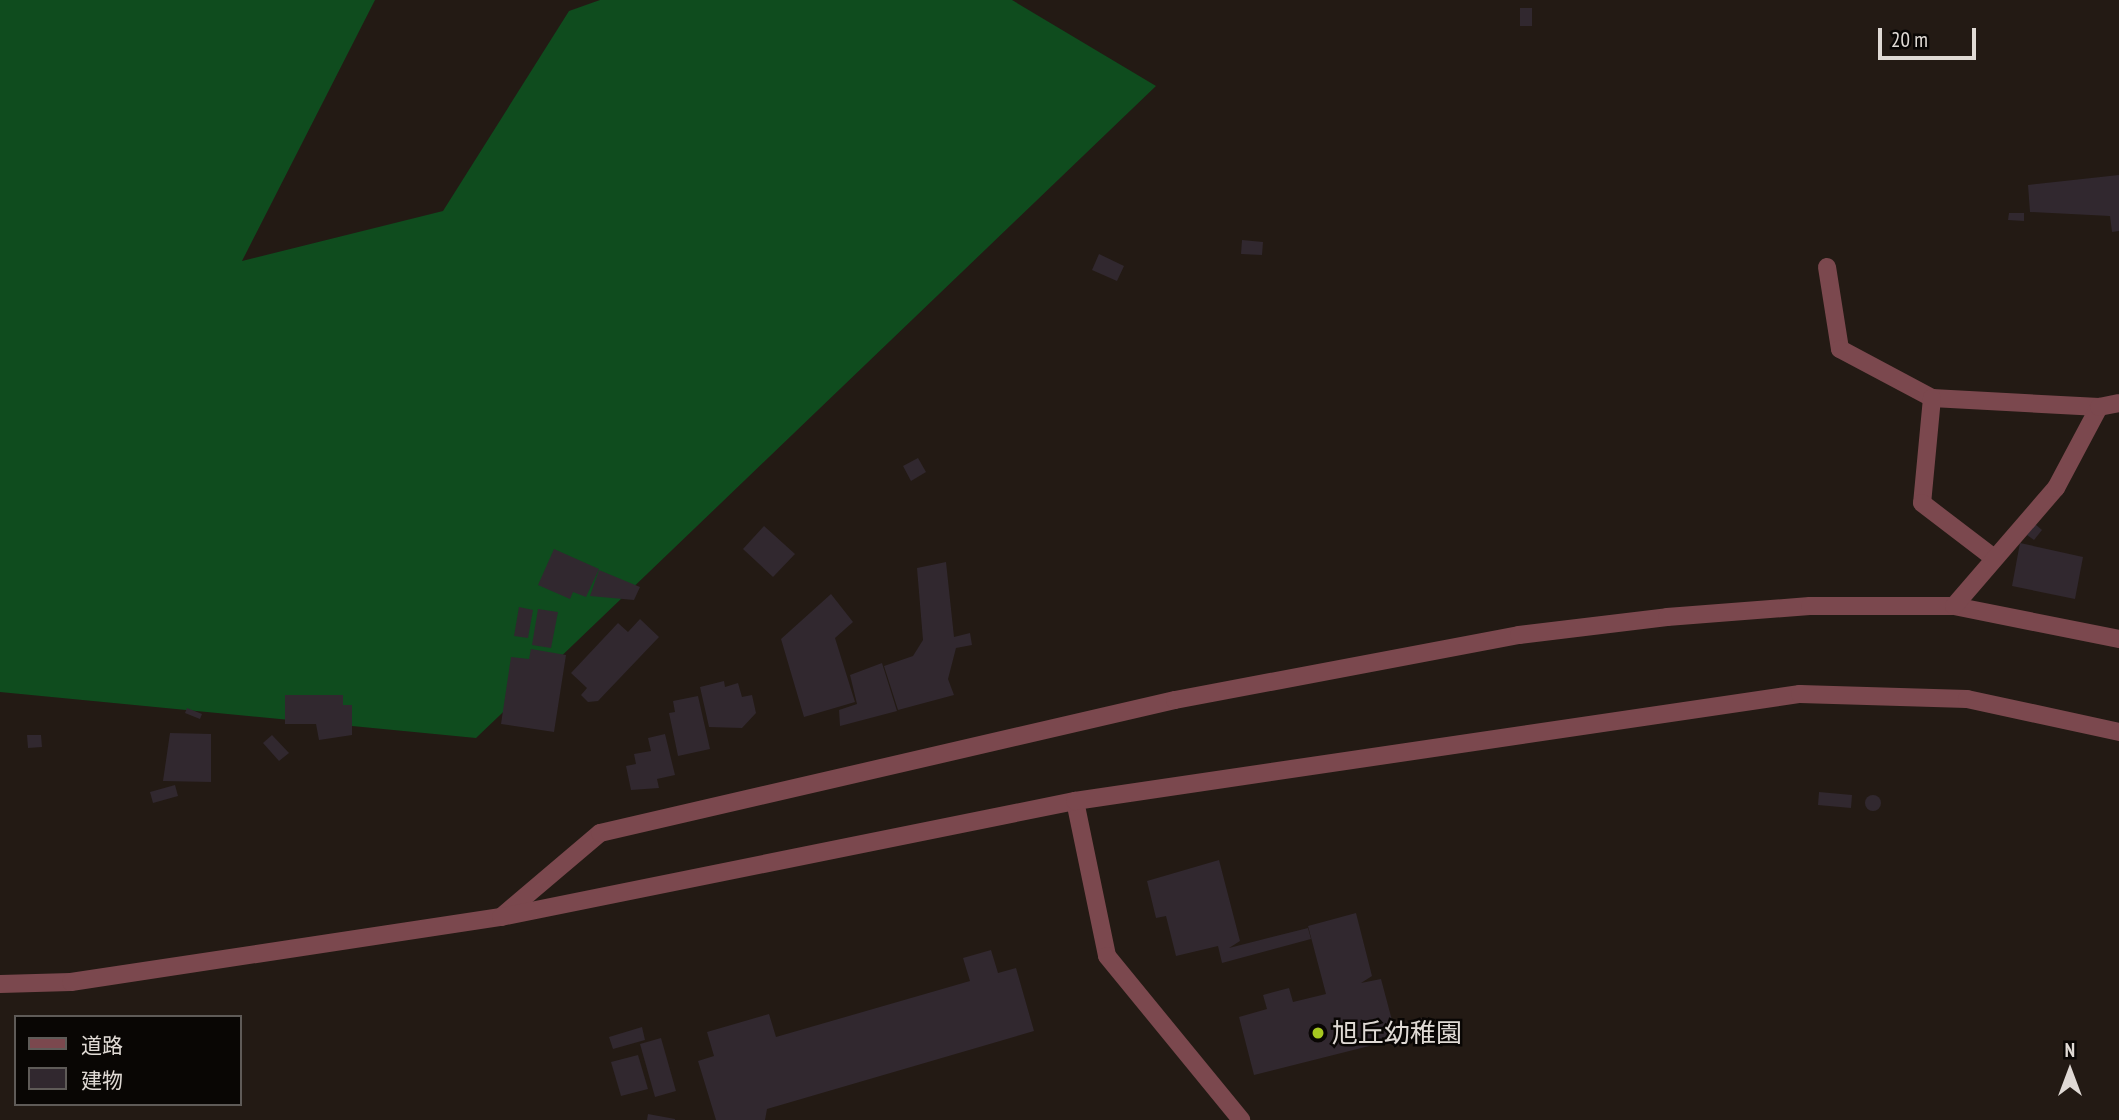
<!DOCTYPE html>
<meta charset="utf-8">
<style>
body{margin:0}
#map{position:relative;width:2119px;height:1120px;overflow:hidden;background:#231a14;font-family:"PT Sans Narrow","Noto Sans JP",sans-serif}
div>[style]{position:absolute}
.forest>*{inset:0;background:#0f4c1e}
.building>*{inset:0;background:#31282f}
.round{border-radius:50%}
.minor>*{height:18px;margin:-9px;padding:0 9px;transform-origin:9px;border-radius:9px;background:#7b484e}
.tertiary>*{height:18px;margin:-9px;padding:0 9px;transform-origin:9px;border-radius:9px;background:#7b484e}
.dots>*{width:19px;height:19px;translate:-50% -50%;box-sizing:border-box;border:4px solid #090604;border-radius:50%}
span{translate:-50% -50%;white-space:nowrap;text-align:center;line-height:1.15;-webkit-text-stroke:5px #090604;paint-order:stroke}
.poi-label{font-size:26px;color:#e0dad5}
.left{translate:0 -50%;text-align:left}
.legend{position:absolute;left:14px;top:1015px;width:228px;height:91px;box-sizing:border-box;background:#090604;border:2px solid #5f5b58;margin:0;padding:9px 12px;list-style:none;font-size:21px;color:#e0dad5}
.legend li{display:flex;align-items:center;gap:14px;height:35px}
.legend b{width:35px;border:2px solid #5f5b58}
.north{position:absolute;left:2035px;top:1036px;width:70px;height:70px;-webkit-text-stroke:5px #090604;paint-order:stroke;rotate:0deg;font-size:19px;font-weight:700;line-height:28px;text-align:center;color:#e0dad5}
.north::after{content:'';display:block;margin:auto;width:24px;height:32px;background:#e0dad5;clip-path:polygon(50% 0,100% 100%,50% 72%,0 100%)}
.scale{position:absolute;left:1878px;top:28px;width:98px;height:32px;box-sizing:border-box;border:4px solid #e0dad5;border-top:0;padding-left:9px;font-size:21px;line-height:24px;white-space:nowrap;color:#e0dad5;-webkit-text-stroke:5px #090604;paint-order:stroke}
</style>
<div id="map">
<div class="forest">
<div style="clip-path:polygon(0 0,375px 0,242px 261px,443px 211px,569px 11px,600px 0,1012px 0,1156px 86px,476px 738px,0 692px)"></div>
</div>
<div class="building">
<div style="clip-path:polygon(1520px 8px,1532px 8px,1532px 26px,1520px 26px)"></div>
<div style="clip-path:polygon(2119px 175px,2119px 231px,2112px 232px,2110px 216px,2030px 212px,2028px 185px)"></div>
<div style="clip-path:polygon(2009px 213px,2024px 213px,2024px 221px,2008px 220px)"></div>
<div style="clip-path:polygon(1242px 240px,1263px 242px,1262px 255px,1241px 254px)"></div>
<div style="clip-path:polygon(1099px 254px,1124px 266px,1117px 281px,1092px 270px)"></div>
<div style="clip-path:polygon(918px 458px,926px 472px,911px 481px,903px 466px)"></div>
<div style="clip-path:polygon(2035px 524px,2042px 530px,2034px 540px,2027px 535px)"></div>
<div style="clip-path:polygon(764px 526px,795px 554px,773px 577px,743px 549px)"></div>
<div style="clip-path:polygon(2020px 543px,2083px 557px,2075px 599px,2012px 586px)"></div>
<div style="clip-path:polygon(554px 549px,599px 569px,586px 597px,573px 592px,570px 599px,538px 585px)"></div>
<div style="clip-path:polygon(946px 562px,954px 637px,970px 633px,972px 645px,956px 648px,948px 679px,954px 695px,898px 710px,884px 666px,913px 656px,923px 640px,917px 568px)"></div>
<div style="clip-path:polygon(599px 570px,640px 587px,634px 600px,590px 596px)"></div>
<div style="clip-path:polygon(831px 594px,853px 622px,835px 638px,855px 702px,804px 717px,781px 639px)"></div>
<div style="clip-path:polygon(519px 607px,533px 610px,528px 638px,514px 636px)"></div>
<div style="clip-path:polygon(538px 609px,558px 612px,551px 648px,532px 645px)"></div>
<div style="clip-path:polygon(640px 619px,659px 637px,598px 701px,588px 702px,581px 695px,587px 688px,571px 673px,618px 623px,628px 632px)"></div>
<div style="clip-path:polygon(531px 649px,566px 655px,554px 732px,501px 724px,511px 657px,529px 659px)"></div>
<div style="clip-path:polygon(882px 663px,897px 711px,840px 726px,839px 710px,857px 704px,850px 675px)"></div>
<div style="clip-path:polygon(724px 681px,725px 687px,738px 683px,742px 697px,752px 695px,756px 713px,742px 728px,709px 727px,700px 687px)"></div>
<div style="clip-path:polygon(285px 695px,343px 695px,343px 705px,352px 705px,352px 735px,319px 740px,316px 724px,285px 724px)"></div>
<div style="clip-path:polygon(698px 696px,710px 749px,678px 756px,669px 713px,675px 712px,673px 701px)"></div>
<div style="clip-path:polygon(187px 708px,202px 714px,200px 719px,185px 713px)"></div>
<div style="clip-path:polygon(170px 733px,211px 734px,211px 782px,163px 781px)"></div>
<div style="clip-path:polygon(665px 734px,675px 775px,657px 779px,659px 788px,631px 790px,626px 766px,636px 764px,634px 754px,651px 751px,648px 738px)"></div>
<div style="clip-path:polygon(27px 735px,41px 735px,42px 747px,28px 748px)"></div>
<div style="clip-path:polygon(272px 735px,289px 753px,279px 761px,263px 743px)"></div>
<div style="clip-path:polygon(175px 785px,178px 796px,153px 803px,150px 792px)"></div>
<div style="clip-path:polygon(1819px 792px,1852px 795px,1851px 808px,1818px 805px)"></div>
<div class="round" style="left:1865px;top:795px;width:16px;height:16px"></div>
<div style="clip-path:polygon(1219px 860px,1240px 941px,1229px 948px,1308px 928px,1311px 939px,1222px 963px,1218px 946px,1176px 956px,1166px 916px,1156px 918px,1147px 881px)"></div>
<div style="clip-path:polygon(1356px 913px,1372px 976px,1361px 983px,1381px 979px,1397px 1039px,1254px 1075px,1239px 1017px,1267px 1009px,1263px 995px,1289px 988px,1293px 1002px,1326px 994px,1308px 926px)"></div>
<div style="clip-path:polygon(991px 950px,998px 973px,1016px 968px,1034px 1031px,767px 1109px,765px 1120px,716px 1120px,698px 1061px,714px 1056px,707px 1032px,769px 1014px,776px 1037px,970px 981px,963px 958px)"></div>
<div style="clip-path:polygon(1421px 1018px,1430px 1026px,1422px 1034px,1413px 1025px)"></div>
<div style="clip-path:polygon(642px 1027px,645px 1040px,613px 1049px,609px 1037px)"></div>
<div style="clip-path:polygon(661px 1038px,676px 1091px,655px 1097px,640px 1044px)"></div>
<div style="clip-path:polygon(638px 1055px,648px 1089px,621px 1096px,611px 1062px)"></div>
<div style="clip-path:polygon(648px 1114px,675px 1119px,675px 1120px,647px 1120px)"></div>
</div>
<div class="minor">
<div style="left:1827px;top:267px;width:83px;rotate:81deg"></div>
<div style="left:1840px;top:349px;width:104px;rotate:28deg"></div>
<div style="left:1932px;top:398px;width:167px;rotate:3.1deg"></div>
<div style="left:1932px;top:398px;width:105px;rotate:95.4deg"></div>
<div style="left:1922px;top:503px;width:91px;rotate:37.4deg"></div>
<div style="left:1954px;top:606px;width:168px;rotate:11.3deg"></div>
<div style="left:501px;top:917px;width:130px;rotate:-40.3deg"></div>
<div style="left:600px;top:833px;width:590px;rotate:-13.02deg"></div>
<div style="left:1175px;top:700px;width:350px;rotate:-10.7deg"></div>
<div style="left:1519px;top:635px;width:149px;rotate:-6.9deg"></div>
<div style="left:1667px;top:617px;width:143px;rotate:-4.4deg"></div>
<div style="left:1810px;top:606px;width:144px"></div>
<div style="left:1954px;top:606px;width:156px;rotate:-49.2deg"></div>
<div style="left:2056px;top:488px;width:92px;rotate:-62deg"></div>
<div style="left:2099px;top:407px;width:20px;rotate:-11deg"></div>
</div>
<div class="tertiary">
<div style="left:1075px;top:801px;width:158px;rotate:78.3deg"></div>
<div style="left:1107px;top:956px;width:212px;rotate:50.7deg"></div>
<div style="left:0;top:984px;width:71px;rotate:-1.6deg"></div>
<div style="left:71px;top:982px;width:435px;rotate:-8.6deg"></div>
<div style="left:501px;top:917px;width:586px;rotate:-11.43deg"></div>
<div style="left:1075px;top:801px;width:733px;rotate:-8.4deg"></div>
<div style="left:1800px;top:694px;width:167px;rotate:1.7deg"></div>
<div style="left:1967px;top:699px;width:156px;rotate:12.2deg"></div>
</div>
<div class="dots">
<div style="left:1318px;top:1033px;background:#a7c820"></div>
</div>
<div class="poi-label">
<span class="left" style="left:1332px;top:1033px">旭丘幼稚園</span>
</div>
<ul class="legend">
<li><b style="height:9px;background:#7b484e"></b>道路</li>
<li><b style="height:19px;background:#31282f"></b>建物</li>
</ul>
<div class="north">N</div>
<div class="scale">20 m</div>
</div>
